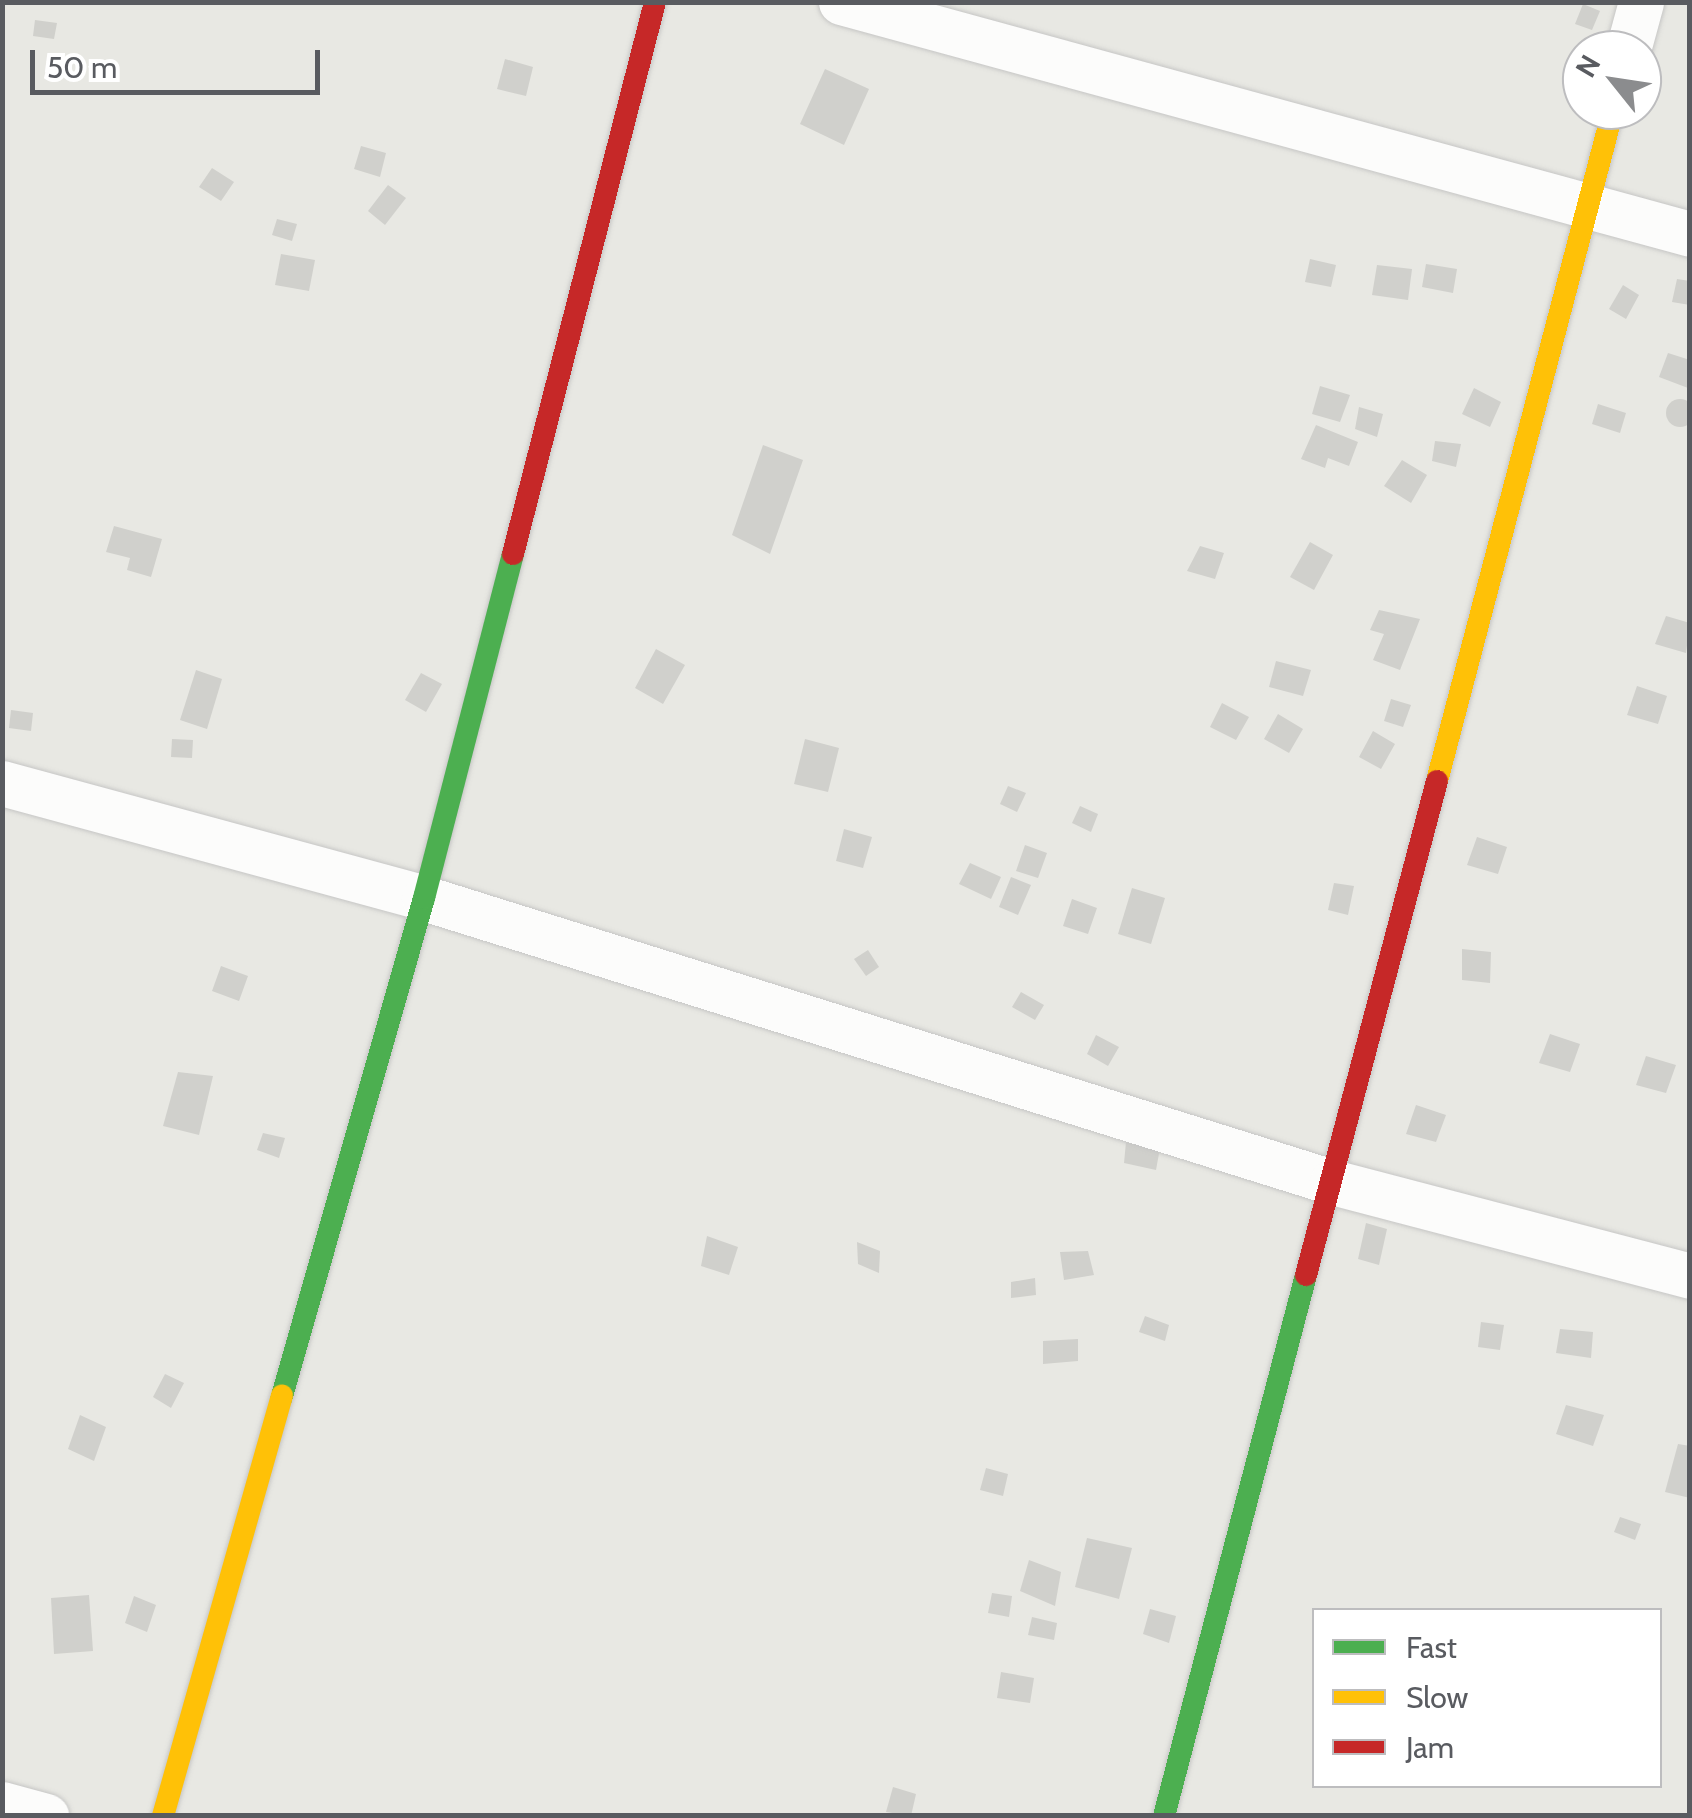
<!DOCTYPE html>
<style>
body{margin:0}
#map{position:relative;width:1692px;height:1818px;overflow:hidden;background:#e8e8e3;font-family:Cabin,sans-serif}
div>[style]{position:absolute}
.building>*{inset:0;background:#d0d0cc}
.round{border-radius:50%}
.roads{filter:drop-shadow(0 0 2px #c6c6c5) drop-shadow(0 0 2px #c6c6c5)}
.street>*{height:45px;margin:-22.5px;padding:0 22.5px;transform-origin:22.5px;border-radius:22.5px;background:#fcfcfb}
.fast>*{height:22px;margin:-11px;padding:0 11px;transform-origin:11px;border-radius:11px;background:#4caf50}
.slow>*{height:22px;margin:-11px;padding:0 11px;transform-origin:11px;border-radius:11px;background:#ffc107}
.jam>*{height:22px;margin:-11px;padding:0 11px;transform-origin:11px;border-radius:11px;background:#c62828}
span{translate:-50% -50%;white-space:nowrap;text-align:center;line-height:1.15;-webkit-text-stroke:9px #fff;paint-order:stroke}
.frame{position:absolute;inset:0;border:5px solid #595b60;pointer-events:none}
.legend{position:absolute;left:1312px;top:1608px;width:350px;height:180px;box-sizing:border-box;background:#fff;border:2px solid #bdbdbf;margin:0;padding:12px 18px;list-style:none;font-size:30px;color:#595b60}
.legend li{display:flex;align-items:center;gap:20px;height:50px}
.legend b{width:50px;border:2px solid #bdbdbf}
.north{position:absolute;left:1562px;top:30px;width:100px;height:100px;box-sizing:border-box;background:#fff;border:2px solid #bdbdbf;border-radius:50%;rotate:300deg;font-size:28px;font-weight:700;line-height:40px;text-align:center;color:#595b60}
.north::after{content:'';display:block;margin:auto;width:35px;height:45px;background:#8b8c8e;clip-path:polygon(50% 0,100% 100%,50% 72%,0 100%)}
.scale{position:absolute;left:30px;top:50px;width:290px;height:45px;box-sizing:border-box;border:5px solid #595b60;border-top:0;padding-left:12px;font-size:30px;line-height:35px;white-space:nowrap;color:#595b60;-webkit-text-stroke:8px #fff;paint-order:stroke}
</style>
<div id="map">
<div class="building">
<div style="clip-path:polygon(1583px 4px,1600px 11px,1592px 30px,1575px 24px)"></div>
<div style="clip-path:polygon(35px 20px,57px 23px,54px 39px,33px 36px)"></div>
<div style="clip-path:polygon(505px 59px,533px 67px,526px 96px,497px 89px)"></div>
<div style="clip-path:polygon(825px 69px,869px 89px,844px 145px,800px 124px)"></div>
<div style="clip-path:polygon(361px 146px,386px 153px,380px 177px,354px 169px)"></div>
<div style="clip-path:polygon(212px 168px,234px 182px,221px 201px,199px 187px)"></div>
<div style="clip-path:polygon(388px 185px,406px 198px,385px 225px,368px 211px)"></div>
<div style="clip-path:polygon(277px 219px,297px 224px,292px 241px,272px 235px)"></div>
<div style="clip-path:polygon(281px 254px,315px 260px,309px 291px,275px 285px)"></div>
<div style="clip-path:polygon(1310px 259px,1336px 265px,1331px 287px,1305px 282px)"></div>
<div style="clip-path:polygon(1426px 264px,1457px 269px,1453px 293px,1422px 287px)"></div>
<div style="clip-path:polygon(1377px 265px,1412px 269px,1408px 300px,1372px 295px)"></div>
<div style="clip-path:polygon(1677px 279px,1690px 281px,1690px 305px,1672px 302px)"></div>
<div style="clip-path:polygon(1623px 285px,1639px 295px,1626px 319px,1609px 309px)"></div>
<div style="clip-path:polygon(1668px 353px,1690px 360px,1688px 388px,1659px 377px)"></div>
<div style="clip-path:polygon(1320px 386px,1350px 395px,1340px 422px,1312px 414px)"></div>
<div style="clip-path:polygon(1474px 388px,1501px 402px,1490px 427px,1462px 414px)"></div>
<div class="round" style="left:1666px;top:399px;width:28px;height:28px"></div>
<div style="clip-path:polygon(1598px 404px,1626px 413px,1620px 433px,1592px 424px)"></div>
<div style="clip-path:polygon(1359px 407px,1383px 414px,1377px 437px,1355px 429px)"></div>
<div style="clip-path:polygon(1316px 425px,1358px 442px,1349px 466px,1328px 458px,1325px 468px,1301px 459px)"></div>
<div style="clip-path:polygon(1435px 441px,1461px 444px,1456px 467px,1432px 461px)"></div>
<div style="clip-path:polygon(763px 445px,803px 460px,770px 554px,732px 535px)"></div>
<div style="clip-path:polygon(1402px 460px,1427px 475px,1411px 503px,1384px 486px)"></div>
<div style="clip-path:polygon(114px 526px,162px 539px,151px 577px,127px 570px,130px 558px,106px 552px)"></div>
<div style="clip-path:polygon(1310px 542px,1333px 555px,1314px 590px,1290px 577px)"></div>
<div style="clip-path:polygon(1200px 546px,1224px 553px,1215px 579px,1187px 571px)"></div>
<div style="clip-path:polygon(1379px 610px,1420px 619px,1400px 670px,1373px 660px,1384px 634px,1370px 630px)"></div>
<div style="clip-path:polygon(1666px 616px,1690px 623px,1686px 653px,1655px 644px)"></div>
<div style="clip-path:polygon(656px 649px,685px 665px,663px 704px,635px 688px)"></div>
<div style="clip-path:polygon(1276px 661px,1311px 670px,1303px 696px,1269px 687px)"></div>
<div style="clip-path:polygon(196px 670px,222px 679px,207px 729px,180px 720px)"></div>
<div style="clip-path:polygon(421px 673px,442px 684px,426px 712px,405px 700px)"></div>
<div style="clip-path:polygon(1637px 686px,1667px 696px,1658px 724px,1627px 715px)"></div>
<div style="clip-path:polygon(1391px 699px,1411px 705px,1403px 727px,1384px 721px)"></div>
<div style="clip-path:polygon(1222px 703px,1249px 717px,1236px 740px,1210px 727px)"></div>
<div style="clip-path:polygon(11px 710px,33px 713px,31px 731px,9px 728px)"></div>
<div style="clip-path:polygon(1278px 714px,1303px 729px,1289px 753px,1264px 739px)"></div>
<div style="clip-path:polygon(1373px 731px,1395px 744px,1381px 769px,1359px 757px)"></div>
<div style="clip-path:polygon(172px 739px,193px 740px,192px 758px,171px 757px)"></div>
<div style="clip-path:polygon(805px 739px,839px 748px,828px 792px,794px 784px)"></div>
<div style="clip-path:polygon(1008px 786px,1026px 793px,1017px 812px,1000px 804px)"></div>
<div style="clip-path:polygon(1080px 806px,1098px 814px,1091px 832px,1072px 823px)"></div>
<div style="clip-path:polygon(844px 829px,872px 837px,863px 868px,836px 861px)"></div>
<div style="clip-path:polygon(1477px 837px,1507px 847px,1498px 874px,1467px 865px)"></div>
<div style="clip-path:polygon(1025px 845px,1047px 853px,1038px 878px,1016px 871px)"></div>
<div style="clip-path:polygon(970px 863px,1001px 877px,991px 899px,959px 884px)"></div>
<div style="clip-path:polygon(1011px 877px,1031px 885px,1018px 915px,999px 907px)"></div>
<div style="clip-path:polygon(1334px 883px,1354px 886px,1348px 915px,1328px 910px)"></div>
<div style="clip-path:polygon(1132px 888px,1165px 898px,1151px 944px,1118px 934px)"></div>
<div style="clip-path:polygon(1072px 899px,1097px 908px,1088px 934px,1063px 926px)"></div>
<div style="clip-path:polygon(1462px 949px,1491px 952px,1490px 983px,1462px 980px)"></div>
<div style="clip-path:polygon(868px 950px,879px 967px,866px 976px,854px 959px)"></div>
<div style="clip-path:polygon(221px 966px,248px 976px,239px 1001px,212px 991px)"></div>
<div style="clip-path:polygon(1021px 992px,1044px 1005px,1035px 1020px,1012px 1007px)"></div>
<div style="clip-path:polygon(1550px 1034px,1580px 1044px,1570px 1072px,1539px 1063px)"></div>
<div style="clip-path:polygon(1096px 1035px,1119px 1047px,1108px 1066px,1087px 1054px)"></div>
<div style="clip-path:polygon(1646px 1056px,1676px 1065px,1666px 1093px,1636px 1085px)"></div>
<div style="clip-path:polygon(178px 1072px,213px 1076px,199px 1135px,163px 1126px)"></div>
<div style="clip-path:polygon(1416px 1105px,1446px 1115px,1436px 1142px,1406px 1134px)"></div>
<div style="clip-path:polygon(263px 1133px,285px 1138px,279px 1158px,257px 1150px)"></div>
<div style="clip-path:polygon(1126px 1142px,1160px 1148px,1156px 1170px,1124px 1163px)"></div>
<div style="clip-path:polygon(1366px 1223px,1387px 1229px,1379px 1265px,1358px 1259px)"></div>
<div style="clip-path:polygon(707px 1236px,738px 1247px,729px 1275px,701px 1266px)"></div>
<div style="clip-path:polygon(857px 1242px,880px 1251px,879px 1273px,858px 1264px)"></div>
<div style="clip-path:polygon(1088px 1251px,1094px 1275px,1064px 1280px,1060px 1252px)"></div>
<div style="clip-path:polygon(1035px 1278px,1036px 1295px,1011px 1298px,1011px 1282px)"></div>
<div style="clip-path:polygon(1145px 1316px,1169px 1325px,1165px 1341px,1139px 1332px)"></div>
<div style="clip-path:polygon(1481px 1322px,1504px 1325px,1500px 1350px,1478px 1347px)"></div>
<div style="clip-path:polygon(1560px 1329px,1593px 1332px,1591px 1358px,1556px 1353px)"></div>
<div style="clip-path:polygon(1078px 1339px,1078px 1361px,1043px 1364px,1043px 1341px)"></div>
<div style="clip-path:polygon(165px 1374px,184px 1383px,171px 1408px,153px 1397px)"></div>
<div style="clip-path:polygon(1566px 1405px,1604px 1415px,1593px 1446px,1556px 1434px)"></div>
<div style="clip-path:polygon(80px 1415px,106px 1427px,94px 1461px,68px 1449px)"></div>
<div style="clip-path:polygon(1678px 1444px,1690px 1446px,1690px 1498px,1665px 1492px)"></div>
<div style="clip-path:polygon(986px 1468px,1008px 1474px,1003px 1496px,980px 1490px)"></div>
<div style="clip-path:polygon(1620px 1517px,1641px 1524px,1635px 1540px,1614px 1532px)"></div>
<div style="clip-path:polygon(1087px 1538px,1132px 1548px,1119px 1599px,1075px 1587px)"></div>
<div style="clip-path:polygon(1029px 1560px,1061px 1572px,1055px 1606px,1020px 1591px)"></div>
<div style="clip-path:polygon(992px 1593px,1012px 1596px,1009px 1617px,988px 1613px)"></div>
<div style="clip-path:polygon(89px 1595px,93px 1651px,54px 1654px,51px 1598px)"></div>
<div style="clip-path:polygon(134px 1596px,156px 1605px,147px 1632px,125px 1623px)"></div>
<div style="clip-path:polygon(1150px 1609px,1176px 1616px,1169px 1643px,1143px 1634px)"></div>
<div style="clip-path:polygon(1032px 1617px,1057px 1623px,1054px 1640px,1028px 1635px)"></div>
<div style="clip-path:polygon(1001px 1672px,1034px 1678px,1030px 1703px,997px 1698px)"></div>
<div style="clip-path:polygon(893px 1787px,916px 1794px,911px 1816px,886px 1812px)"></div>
</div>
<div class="roads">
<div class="street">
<div style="left:841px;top:2px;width:880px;rotate:15.28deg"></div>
<div style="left:1628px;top:50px;width:50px;rotate:-74.8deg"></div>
<div style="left:2px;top:783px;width:437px;rotate:15.2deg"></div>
<div style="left:424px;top:898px;width:951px;rotate:17.37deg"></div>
<div style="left:1332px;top:1182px;width:370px;rotate:14.7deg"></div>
<div style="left:2px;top:1804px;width:46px;rotate:15.3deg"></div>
</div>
<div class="fast">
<div style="left:282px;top:1396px;width:518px;rotate:-74.08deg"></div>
<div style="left:424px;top:898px;width:355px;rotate:-75.5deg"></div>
<div style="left:1164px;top:1816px;width:559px;rotate:-75.29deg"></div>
</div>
<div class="slow">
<div style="left:1437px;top:781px;width:694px;rotate:-75.3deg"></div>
<div style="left:163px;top:1816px;width:437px;rotate:-74.2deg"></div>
</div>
<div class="jam">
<div style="left:513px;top:554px;width:570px;rotate:-75.57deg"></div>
<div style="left:1306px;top:1275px;width:511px;rotate:-75.15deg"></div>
</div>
</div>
<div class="frame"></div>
<ul class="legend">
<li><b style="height:12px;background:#4caf50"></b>Fast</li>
<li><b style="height:12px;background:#ffc107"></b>Slow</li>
<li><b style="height:12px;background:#c62828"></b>Jam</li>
</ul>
<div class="north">N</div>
<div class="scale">50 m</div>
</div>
